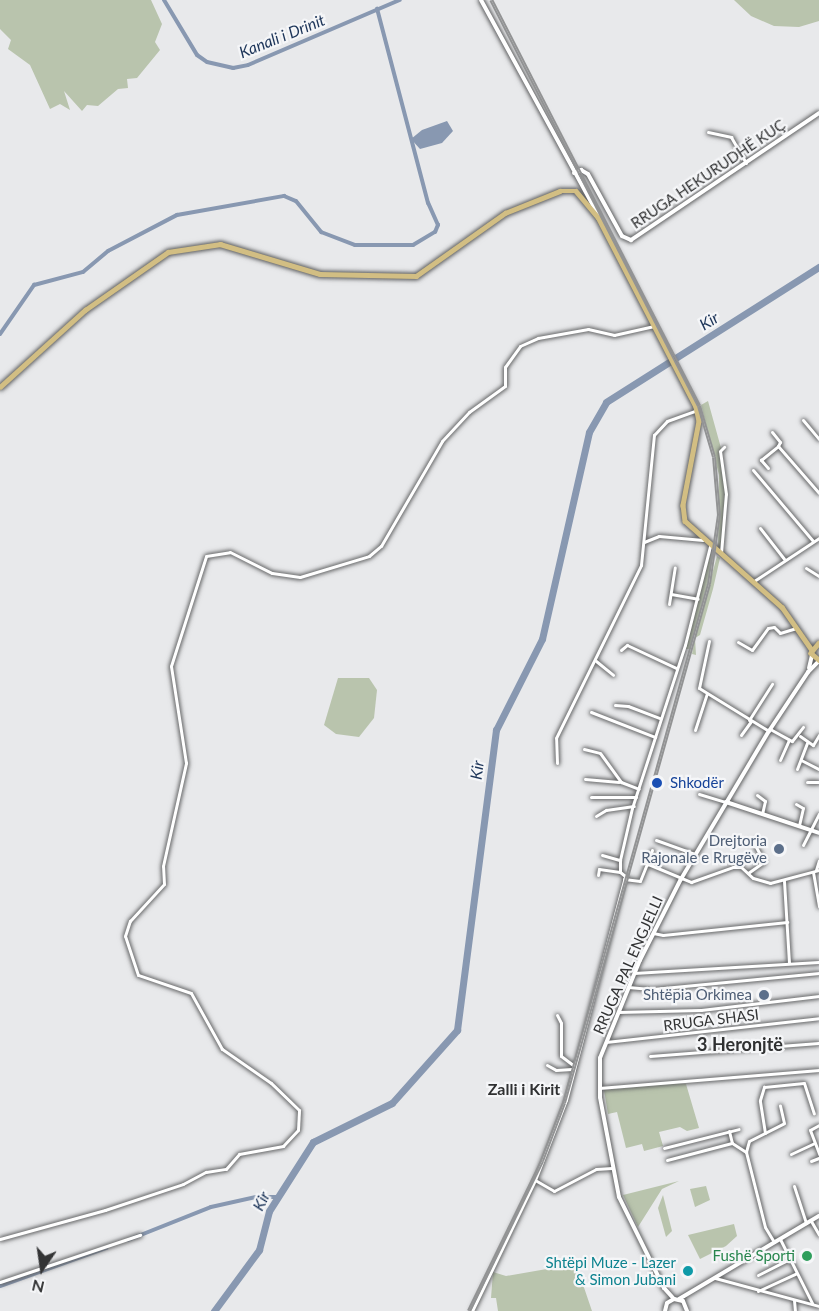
<!DOCTYPE html>
<meta charset="utf-8">
<style>
body{margin:0}
#map{position:relative;width:819px;height:1311px;overflow:hidden;background:#e8e9eb;font-family:Lato,sans-serif}
div>[style]{position:absolute}
.green>*{inset:0;background:#b9c4ad}
.water>*{inset:0;background:#8898b1}
.canal>*{height:4px;margin:-2px;padding:0 2px;transform-origin:2px;border-radius:2px;background:#8898b1}
.river>*{height:7px;margin:-3.5px;padding:0 3.5px;transform-origin:3.5px;border-radius:3.5px;background:#8898b1}
.roads{filter:drop-shadow(0 0 2px #606162) drop-shadow(0 0 2px #606162)}
.minor>*{height:3px;margin:-1.5px;padding:0 1.5px;transform-origin:1.5px;border-radius:1.5px;background:#fff}
.tertiary>*{height:4px;margin:-2px;padding:0 2px;transform-origin:2px;border-radius:2px;background:#fff}
.secondary>*{height:4px;margin:-2px;padding:0 2px;transform-origin:2px;border-radius:2px;background:#fff}
.primary>*{height:4.5px;margin:-2.25px;padding:0 2.25px;transform-origin:2.25px;border-radius:2.25px;background:#d2be83}
.rail>*{height:4px;margin-top:-2px;transform-origin:0;background:repeating-linear-gradient(90deg,#f5f6f8 0 4.5px,#929394 0 9px);box-sizing:border-box;border-block:2px solid #929394}
.dots>*{width:16px;height:16px;translate:-50% -50%;box-sizing:border-box;border:3px solid #f5f6f8;border-radius:50%}
span{translate:-50% -50%;white-space:nowrap;text-align:center;line-height:1.15;-webkit-text-stroke:4.5px #f5f6f8;paint-order:stroke}
.street-label{font-size:15px;color:#333435}
.transit-label{font-size:15px;color:#164399}
.left{translate:0 -50%;text-align:left}
.service-label{font-size:15px;color:#4e5e75}
.right{translate:-100% -50%;text-align:right}
.leisure-label{font-size:15px;color:#27864d}
.culture-label{font-size:15px;color:#0d838f}
.water-label{font-size:16px;color:#1d3559;font-style:italic}
.neighbourhood-label{font-size:16px;color:#2f3031;font-weight:700}
.quarter-label{font-size:18px;color:#2f3031;font-weight:700}
.north{position:absolute;left:12px;top:1239px;width:60px;height:60px;-webkit-text-stroke:4px #f5f6f8;paint-order:stroke;rotate:193deg;font-size:16px;font-weight:700;line-height:24px;text-align:center;color:#333435}
.north::after{content:'';display:block;margin:auto;width:21px;height:27px;background:#333435;clip-path:polygon(50% 0,100% 100%,50% 72%,0 100%)}
</style>
<div id="map">
<div class="green">
<div style="clip-path:polygon(0 0,151px 0,162px 24px,155px 42px,160px 50px,137px 78px,127px 79px,128px 88px,118px 89px,98px 106px,87px 105px,82px 111px,64px 91px,70px 110px,60px 104px,50px 109px,30px 65px,8px 49px,11px 40px,0 29px)"></div>
<div style="clip-path:polygon(734px 0,819px 0,819px 21px,799px 27px,774px 26px,751px 16px)"></div>
<div style="clip-path:polygon(708px 401px,721px 448px,725px 488px,721px 551px,718px 548px,719px 475px,701px 405px)"></div>
<div style="clip-path:polygon(711px 552px,714px 554px,708px 581px,690px 649px,685px 649px)"></div>
<div style="clip-path:polygon(717px 556px,720px 558px,713px 589px,700px 635px,695px 638px,696px 655px,692px 654px,696px 633px)"></div>
<div style="clip-path:polygon(338px 678px,369px 678px,377px 690px,374px 718px,359px 737px,336px 734px,324px 725px)"></div>
<div style="clip-path:polygon(679px 1083px,686px 1084px,699px 1128px,687px 1131px,680px 1127px,659px 1132px,663px 1146px,644px 1151px,642px 1144px,626px 1148px,617px 1112px,608px 1114px,604px 1090px)"></div>
<div style="clip-path:polygon(679px 1181px,662px 1189px,638px 1227px,623px 1195px)"></div>
<div style="clip-path:polygon(706px 1186px,710px 1200px,695px 1207px,690px 1189px)"></div>
<div style="clip-path:polygon(663px 1195px,672px 1231px,666px 1237px,658px 1208px)"></div>
<div style="clip-path:polygon(734px 1224px,737px 1236px,726px 1246px,700px 1259px,688px 1235px)"></div>
<div style="clip-path:polygon(576px 1264px,592px 1311px,498px 1311px,496px 1298px,491px 1298px,493px 1272px,506px 1276px)"></div>
</div>
<div class="water">
<div style="clip-path:polygon(447px 121px,453px 131px,442px 143px,420px 149px,411px 139px,422px 130px)"></div>
</div>
<div class="canal">
<div style="left:164px;top:0;width:64px;rotate:59deg"></div>
<div style="left:197px;top:55px;width:12px;rotate:35deg"></div>
<div style="left:207px;top:62px;width:27px;rotate:13deg"></div>
<div style="left:233px;top:68px;width:15px;rotate:-11deg"></div>
<div style="left:248px;top:65px;width:165px;rotate:-23.2deg"></div>
<div style="left:0;top:334px;width:60px;rotate:-55.2deg"></div>
<div style="left:34px;top:285px;width:51px;rotate:-14.9deg"></div>
<div style="left:83px;top:272px;width:33px;rotate:-40deg"></div>
<div style="left:108px;top:251px;width:78px;rotate:-27.6deg"></div>
<div style="left:177px;top:215px;width:109px;rotate:-10.1deg"></div>
<div style="left:284px;top:196px;width:13px;rotate:23deg"></div>
<div style="left:296px;top:201px;width:40px;rotate:51deg"></div>
<div style="left:321px;top:232px;width:36px;rotate:21deg"></div>
<div style="left:355px;top:245px;width:58px"></div>
<div style="left:413px;top:245px;width:26px;rotate:-31deg"></div>
<div style="left:435px;top:232px;width:8px;rotate:-67deg"></div>
<div style="left:438px;top:225px;width:24px;rotate:-114deg"></div>
<div style="left:428px;top:203px;width:201px;rotate:-104.7deg"></div>
<div style="left:128px;top:1240px;width:89px;rotate:-21.7deg"></div>
<div style="left:211px;top:1207px;width:46px;rotate:-12.5deg"></div>
<div style="left:256px;top:1197px;width:22px"></div>
<div style="left:0;top:1286px;width:113px;rotate:-19.7deg"></div>
</div>
<div class="river">
<div style="left:214px;top:1311px;width:76px;rotate:-53.6deg"></div>
<div style="left:259px;top:1250px;width:40px;rotate:-75.6deg"></div>
<div style="left:269px;top:1211px;width:82px;rotate:-57.5deg"></div>
<div style="left:313px;top:1142px;width:88px;rotate:-26.3deg"></div>
<div style="left:392px;top:1103px;width:98px;rotate:-48.3deg"></div>
<div style="left:457px;top:1030px;width:303px;rotate:-82.6deg"></div>
<div style="left:496px;top:730px;width:102px;rotate:-63.2deg"></div>
<div style="left:542px;top:639px;width:212px;rotate:-77.2deg"></div>
<div style="left:589px;top:432px;width:34px;rotate:-60deg"></div>
<div style="left:606px;top:402px;width:252px;rotate:-32.4deg"></div>
</div>
<div class="roads">
<div class="minor">
<div style="left:708px;top:132px;width:24px;rotate:12deg"></div>
<div style="left:731px;top:137px;width:30px;rotate:60deg"></div>
<div style="left:803px;top:420px;width:25px;rotate:50deg"></div>
<div style="left:772px;top:432px;width:13px;rotate:51deg"></div>
<div style="left:780px;top:442px;width:4px;rotate:117deg"></div>
<div style="left:778px;top:446px;width:62px;rotate:48.9deg"></div>
<div style="left:768px;top:468px;width:11px;rotate:-131deg"></div>
<div style="left:761px;top:460px;width:22px;rotate:-39deg"></div>
<div style="left:753px;top:470px;width:93px;rotate:49.8deg"></div>
<div style="left:760px;top:528px;width:39px;rotate:52deg"></div>
<div style="left:644px;top:542px;width:16px;rotate:-22deg"></div>
<div style="left:659px;top:536px;width:44px;rotate:5.2deg"></div>
<div style="left:721px;top:553px;width:59px;rotate:-85.2deg"></div>
<div style="left:726px;top:494px;width:43px;rotate:-97.9deg"></div>
<div style="left:720px;top:451px;width:6px;rotate:-45deg"></div>
<div style="left:806px;top:568px;width:15px;rotate:32deg"></div>
<div style="left:754px;top:581px;width:78px;rotate:-33.5deg"></div>
<div style="left:671px;top:594px;width:27px;rotate:10deg"></div>
<div style="left:669px;top:604px;width:37px;rotate:-81deg"></div>
<div style="left:709px;top:641px;width:48px;rotate:102deg"></div>
<div style="left:699px;top:688px;width:82px;rotate:31.6deg"></div>
<div style="left:738px;top:642px;width:16px;rotate:30deg"></div>
<div style="left:752px;top:650px;width:27px;rotate:-54deg"></div>
<div style="left:768px;top:628px;width:6px;rotate:-9deg"></div>
<div style="left:774px;top:627px;width:8px;rotate:45deg"></div>
<div style="left:780px;top:633px;width:17px;rotate:-17deg"></div>
<div style="left:621px;top:650px;width:8px;rotate:-40deg"></div>
<div style="left:627px;top:645px;width:54px;rotate:25.1deg"></div>
<div style="left:596px;top:661px;width:22px;rotate:39deg"></div>
<div style="left:615px;top:705px;width:13px;rotate:4deg"></div>
<div style="left:628px;top:706px;width:34px;rotate:21deg"></div>
<div style="left:591px;top:712px;width:69px;rotate:21.3deg"></div>
<div style="left:749px;top:720px;width:43px;rotate:-57.4deg"></div>
<div style="left:770px;top:729px;width:25px;rotate:29deg"></div>
<div style="left:792px;top:741px;width:18px;rotate:-52deg"></div>
<div style="left:695px;top:730px;width:38px;rotate:-72deg"></div>
<div style="left:741px;top:735px;width:17px;rotate:-54deg"></div>
<div style="left:800px;top:736px;width:16px;rotate:35deg"></div>
<div style="left:813px;top:745px;width:12px;rotate:-59deg"></div>
<div style="left:584px;top:749px;width:16px;rotate:14deg"></div>
<div style="left:600px;top:753px;width:36px;rotate:54deg"></div>
<div style="left:621px;top:782px;width:19px;rotate:21deg"></div>
<div style="left:780px;top:760px;width:22px;rotate:-66deg"></div>
<div style="left:801px;top:760px;width:20px;rotate:27deg"></div>
<div style="left:557px;top:763px;width:25px;rotate:-92deg"></div>
<div style="left:556px;top:738px;width:193px;rotate:-63.8deg"></div>
<div style="left:641px;top:565px;width:131px;rotate:-84.3deg"></div>
<div style="left:654px;top:435px;width:19px;rotate:-47deg"></div>
<div style="left:667px;top:421px;width:32px;rotate:-20deg"></div>
<div style="left:797px;top:769px;width:28px;rotate:-69deg"></div>
<div style="left:585px;top:779px;width:34px;rotate:5deg"></div>
<div style="left:807px;top:782px;width:12px"></div>
<div style="left:699px;top:794px;width:28px;rotate:17deg"></div>
<div style="left:757px;top:795px;width:10px;rotate:37deg"></div>
<div style="left:765px;top:801px;width:13px;rotate:103deg"></div>
<div style="left:591px;top:797px;width:45px"></div>
<div style="left:796px;top:804px;width:8px;rotate:30deg"></div>
<div style="left:803px;top:808px;width:18px;rotate:103deg"></div>
<div style="left:596px;top:816px;width:12px;rotate:-31deg"></div>
<div style="left:606px;top:810px;width:28px;rotate:-8deg"></div>
<div style="left:656px;top:840px;width:41px;rotate:19.7deg"></div>
<div style="left:803px;top:845px;width:35px;rotate:-63deg"></div>
<div style="left:652px;top:850px;width:15px;rotate:106deg"></div>
<div style="left:648px;top:864px;width:47px;rotate:22.7deg"></div>
<div style="left:691px;top:882px;width:45px;rotate:-19.7deg"></div>
<div style="left:733px;top:867px;width:8px"></div>
<div style="left:741px;top:867px;width:16px;rotate:43deg"></div>
<div style="left:753px;top:878px;width:18px;rotate:16deg"></div>
<div style="left:770px;top:883px;width:51px;rotate:-14.9deg"></div>
<div style="left:602px;top:855px;width:19px;rotate:16deg"></div>
<div style="left:816px;top:870px;width:10px;rotate:-73deg"></div>
<div style="left:813px;top:872px;width:35px;rotate:80deg"></div>
<div style="left:748px;top:873px;width:19px;rotate:-35deg"></div>
<div style="left:764px;top:862px;width:24px;rotate:-118deg"></div>
<div style="left:598px;top:875px;width:6px;rotate:-81deg"></div>
<div style="left:599px;top:869px;width:21px;rotate:8deg"></div>
<div style="left:624px;top:879px;width:16px;rotate:7deg"></div>
<div style="left:640px;top:881px;width:18px;rotate:-68deg"></div>
<div style="left:784px;top:881px;width:82px;rotate:86.5deg"></div>
<div style="left:653px;top:933px;width:10px;rotate:11deg"></div>
<div style="left:663px;top:935px;width:125px;rotate:-6deg"></div>
<div style="left:634px;top:973px;width:185px;rotate:-3.4deg"></div>
<div style="left:628px;top:987px;width:25px;rotate:5deg"></div>
<div style="left:653px;top:989px;width:167px;rotate:-5.5deg"></div>
<div style="left:618px;top:1012px;width:83px;rotate:-1.4deg"></div>
<div style="left:701px;top:1010px;width:119px;rotate:-6.8deg"></div>
<div style="left:557px;top:1015px;width:9px;rotate:63deg"></div>
<div style="left:561px;top:1023px;width:33px;rotate:90deg"></div>
<div style="left:561px;top:1056px;width:15px;rotate:37deg"></div>
<div style="left:606px;top:1042px;width:214px;rotate:-6.4deg"></div>
<div style="left:650px;top:1056px;width:169px;rotate:-4.4deg"></div>
<div style="left:547px;top:1065px;width:10px;rotate:29deg"></div>
<div style="left:556px;top:1070px;width:16px;rotate:-4deg"></div>
<div style="left:599px;top:1088px;width:221px;rotate:-4.7deg"></div>
<div style="left:819px;top:1125px;width:10px;rotate:151deg"></div>
<div style="left:810px;top:1130px;width:26px;rotate:69deg"></div>
<div style="left:729px;top:1131px;width:12px;rotate:76deg"></div>
<div style="left:732px;top:1143px;width:17px;rotate:33deg"></div>
<div style="left:765px;top:1133px;width:33px;rotate:-99deg"></div>
<div style="left:760px;top:1100px;width:14px;rotate:-73deg"></div>
<div style="left:764px;top:1087px;width:40px;rotate:-5.7deg"></div>
<div style="left:804px;top:1083px;width:32px;rotate:72deg"></div>
<div style="left:664px;top:1148px;width:77px;rotate:-14.2deg"></div>
<div style="left:791px;top:1154px;width:26px;rotate:-25deg"></div>
<div style="left:667px;top:1160px;width:67px;rotate:-14.7deg"></div>
<div style="left:811px;top:1161px;width:9px;rotate:-21deg"></div>
<div style="left:535px;top:1180px;width:22px;rotate:30deg"></div>
<div style="left:554px;top:1191px;width:47px;rotate:-27.6deg"></div>
<div style="left:596px;top:1169px;width:16px;rotate:-4deg"></div>
<div style="left:794px;top:1186px;width:39px;rotate:72deg"></div>
<div style="left:811px;top:1221px;width:16px;rotate:60deg"></div>
<div style="left:0;top:1239px;width:109px;rotate:-15.4deg"></div>
<div style="left:105px;top:1210px;width:82px;rotate:-18.4deg"></div>
<div style="left:183px;top:1184px;width:26px;rotate:-28deg"></div>
<div style="left:206px;top:1172px;width:20px;rotate:-9deg"></div>
<div style="left:226px;top:1169px;width:20px;rotate:-49deg"></div>
<div style="left:239px;top:1154px;width:45px;rotate:-10.3deg"></div>
<div style="left:283px;top:1146px;width:22px;rotate:-47deg"></div>
<div style="left:298px;top:1130px;width:20px;rotate:-87deg"></div>
<div style="left:299px;top:1110px;width:39px;rotate:-136deg"></div>
<div style="left:271px;top:1083px;width:60px;rotate:-145.2deg"></div>
<div style="left:222px;top:1049px;width:64px;rotate:-119deg"></div>
<div style="left:191px;top:993px;width:56px;rotate:-161.2deg"></div>
<div style="left:138px;top:975px;width:41px;rotate:-108.4deg"></div>
<div style="left:125px;top:936px;width:16px;rotate:-72deg"></div>
<div style="left:130px;top:921px;width:50px;rotate:-47.4deg"></div>
<div style="left:164px;top:884px;width:18px;rotate:-93deg"></div>
<div style="left:163px;top:866px;width:106px;rotate:-77.4deg"></div>
<div style="left:186px;top:763px;width:98px;rotate:-98.8deg"></div>
<div style="left:171px;top:666px;width:115px;rotate:-72.3deg"></div>
<div style="left:206px;top:556px;width:24px;rotate:-9deg"></div>
<div style="left:230px;top:552px;width:47px;rotate:26.6deg"></div>
<div style="left:272px;top:573px;width:28px;rotate:8deg"></div>
<div style="left:300px;top:577px;width:72px;rotate:-16.9deg"></div>
<div style="left:369px;top:556px;width:16px;rotate:-40deg"></div>
<div style="left:381px;top:546px;width:121px;rotate:-59.8deg"></div>
<div style="left:442px;top:441px;width:40px;rotate:-47deg"></div>
<div style="left:469px;top:412px;width:44px;rotate:-35.8deg"></div>
<div style="left:505px;top:386px;width:19px;rotate:-90deg"></div>
<div style="left:505px;top:367px;width:26px;rotate:-54deg"></div>
<div style="left:520px;top:346px;width:20px;rotate:-24deg"></div>
<div style="left:538px;top:338px;width:51px;rotate:-10.2deg"></div>
<div style="left:588px;top:329px;width:27px;rotate:13deg"></div>
<div style="left:614px;top:335px;width:41px;rotate:-12.7deg"></div>
<div style="left:780px;top:1239px;width:72px;rotate:63.4deg"></div>
<div style="left:774px;top:1242px;width:17px;rotate:-121deg"></div>
<div style="left:765px;top:1227px;width:77px;rotate:-104.2deg"></div>
<div style="left:746px;top:1152px;width:11px;rotate:-75deg"></div>
<div style="left:749px;top:1141px;width:39px;rotate:-27deg"></div>
<div style="left:784px;top:1123px;width:18px;rotate:-103deg"></div>
<div style="left:758px;top:1275px;width:35px;rotate:-27deg"></div>
<div style="left:715px;top:1278px;width:108px;rotate:15.1deg"></div>
<div style="left:0;top:1282px;width:148px;rotate:-18.6deg"></div>
<div style="left:758px;top:1291px;width:41px;rotate:-24.7deg"></div>
<div style="left:794px;top:1300px;width:11px;rotate:85deg"></div>
<div style="left:472px;top:1311px;width:145px;rotate:-64.3deg"></div>
<div style="left:535px;top:1180px;width:86px;rotate:-68.8deg"></div>
<div style="left:566px;top:1100px;width:232px;rotate:-75.2deg"></div>
<div style="left:625px;top:876px;width:6px;rotate:-141deg"></div>
<div style="left:620px;top:872px;width:12px;rotate:-90deg"></div>
<div style="left:620px;top:860px;width:53px;rotate:-77deg"></div>
<div style="left:632px;top:808px;width:171px;rotate:-72deg"></div>
<div style="left:685px;top:645px;width:102px;rotate:-75.8deg"></div>
</div>
<div class="tertiary">
<div style="left:481px;top:0;width:245px;rotate:61.4deg"></div>
<div style="left:574px;top:173px;width:8px;rotate:-23deg"></div>
<div style="left:581px;top:170px;width:8px;rotate:30deg"></div>
<div style="left:588px;top:174px;width:71px;rotate:61.3deg"></div>
<div style="left:622px;top:236px;width:10px;rotate:24deg"></div>
<div style="left:631px;top:240px;width:227px;rotate:-34deg"></div>
<div style="left:726px;top:802px;width:98px;rotate:18.4deg"></div>
</div>
<div class="secondary">
<div style="left:809px;top:668px;width:13px;rotate:-77deg"></div>
<div style="left:674px;top:1299px;width:15px;rotate:-132deg"></div>
<div style="left:664px;top:1288px;width:102px;rotate:-116.3deg"></div>
<div style="left:619px;top:1197px;width:102px;rotate:-100.8deg"></div>
<div style="left:600px;top:1097px;width:39px;rotate:-90deg"></div>
<div style="left:600px;top:1058px;width:106px;rotate:-67.8deg"></div>
<div style="left:640px;top:960px;width:91px;rotate:-63.2deg"></div>
<div style="left:681px;top:879px;width:172px;rotate:-59.3deg"></div>
<div style="left:769px;top:731px;width:71px;rotate:-56.5deg"></div>
<div style="left:808px;top:672px;width:16px;rotate:-45deg"></div>
<div style="left:679px;top:1299px;width:163px;rotate:-30.7deg"></div>
<div style="left:665px;top:1311px;width:8px;rotate:-76deg"></div>
<div style="left:667px;top:1303px;width:8px;rotate:-30deg"></div>
<div style="left:674px;top:1299px;width:9px;rotate:13deg"></div>
<div style="left:683px;top:1301px;width:11px;rotate:68deg"></div>
</div>
<div class="primary">
<div style="left:0;top:387px;width:115px;rotate:-42.2deg"></div>
<div style="left:85px;top:310px;width:101px;rotate:-34.9deg"></div>
<div style="left:168px;top:252px;width:53px;rotate:-8.7deg"></div>
<div style="left:220px;top:244px;width:104px;rotate:16.7deg"></div>
<div style="left:320px;top:274px;width:96px;rotate:1.2deg"></div>
<div style="left:416px;top:276px;width:109px;rotate:-35.3deg"></div>
<div style="left:505px;top:213px;width:59px;rotate:-21.8deg"></div>
<div style="left:560px;top:191px;width:16px"></div>
<div style="left:576px;top:191px;width:34px;rotate:50deg"></div>
<div style="left:598px;top:217px;width:214px;rotate:62.7deg"></div>
<div style="left:696px;top:407px;width:14px;rotate:78deg"></div>
<div style="left:699px;top:421px;width:86px;rotate:100.8deg"></div>
<div style="left:683px;top:505px;width:16px;rotate:83deg"></div>
<div style="left:685px;top:521px;width:130px;rotate:41.6deg"></div>
<div style="left:782px;top:607px;width:52px;rotate:55.1deg"></div>
<div style="left:819px;top:643px;width:13px;rotate:129deg"></div>
<div style="left:811px;top:653px;width:11px;rotate:41deg"></div>
</div>
</div>
<div class="rail">
<div style="left:469px;top:1311px;width:167px;rotate:-64deg"></div>
<div style="left:542px;top:1161px;width:62px;rotate:-69.2deg"></div>
<div style="left:564px;top:1103px;width:539px;rotate:-74.39deg"></div>
<div style="left:709px;top:584px;width:70px;rotate:-81.8deg"></div>
<div style="left:719px;top:515px;width:58px;rotate:-94.9deg"></div>
<div style="left:714px;top:457px;width:53px;rotate:-106.4deg"></div>
<div style="left:699px;top:406px;width:456px;rotate:-117.1deg"></div>
</div>
<div class="dots">
<div style="left:657px;top:783px;background:#1a4fb4"></div>
<div style="left:779px;top:849px;background:#5c6f8a"></div>
<div style="left:764px;top:995px;background:#5c6f8a"></div>
<div style="left:807px;top:1256px;background:#2e9e5b"></div>
<div style="left:688px;top:1271px;background:#0f9aa8"></div>
</div>
<div class="street-label">
<span style="left:708px;top:174px;rotate:-34deg">RRUGA HEKURUDHË KUÇ</span>
<span style="left:628px;top:965px;rotate:-66deg">RRUGA PAL ENGJELLI</span>
<span style="left:711px;top:1020px;rotate:-7deg">RRUGA SHASI</span>
</div>
<div class="transit-label">
<span class="left" style="left:670px;top:783px">Shkodër</span>
</div>
<div class="service-label">
<span class="right" style="left:767px;top:849px">Drejtoria<br>Rajonale e Rrugëve</span>
<span class="right" style="left:752px;top:995px">Shtëpia Orkimea</span>
</div>
<div class="leisure-label">
<span class="right" style="left:795px;top:1256px">Fushë Sporti</span>
</div>
<div class="culture-label">
<span class="right" style="left:676px;top:1271px">Shtëpi Muze - Lazer<br>&amp; Simon Jubani</span>
</div>
<div class="water-label">
<span style="left:282px;top:36px;rotate:-22deg">Kanali i Drinit</span>
<span style="left:709px;top:321px;rotate:-32deg">Kir</span>
<span style="left:477px;top:770px;rotate:-83deg">Kir</span>
<span style="left:261px;top:1201px;rotate:-64deg">Kir</span>
</div>
<div class="neighbourhood-label">
<span style="left:524px;top:1089px">Zalli i Kirit</span>
</div>
<div class="quarter-label">
<span style="left:740px;top:1044px">3 Heronjtë</span>
</div>
<div class="north">N</div>
</div>
